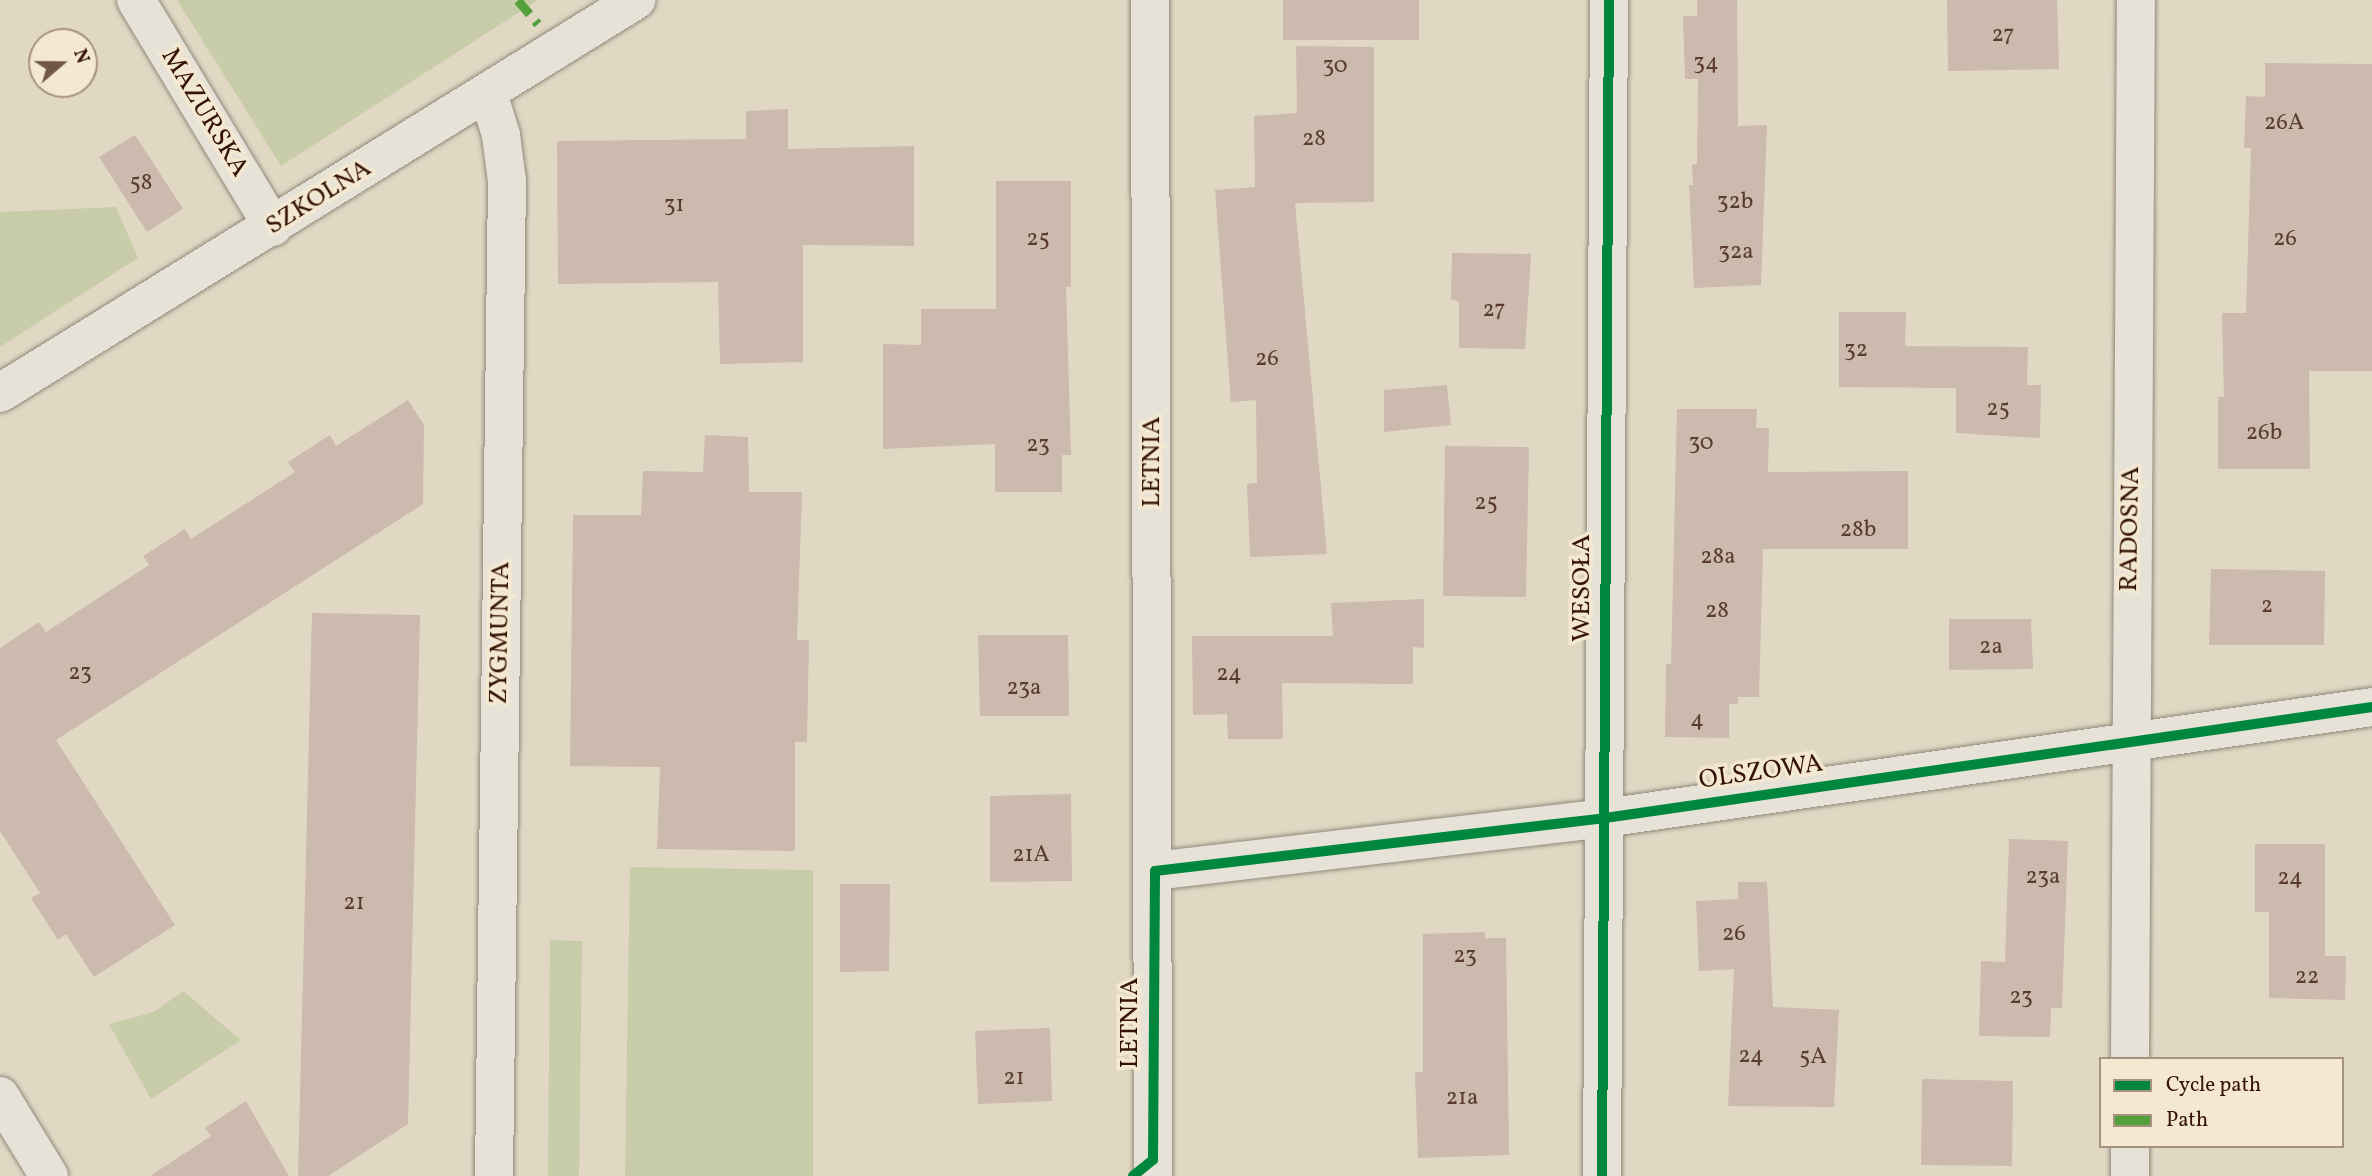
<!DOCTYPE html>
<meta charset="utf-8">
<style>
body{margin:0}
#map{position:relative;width:2372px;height:1176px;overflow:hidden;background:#e1d8c4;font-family:Vollkorn,serif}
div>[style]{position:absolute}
.green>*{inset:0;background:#c8cca8}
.building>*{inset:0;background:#cbbaad}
.roads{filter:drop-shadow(0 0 2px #92897c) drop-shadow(0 0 2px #92897c)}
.minor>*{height:38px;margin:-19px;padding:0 19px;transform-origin:19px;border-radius:19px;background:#e7e2d8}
.quiet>*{height:9px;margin-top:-4.5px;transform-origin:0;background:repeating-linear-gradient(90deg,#53a03d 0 18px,transparent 0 27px)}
.cycleway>*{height:10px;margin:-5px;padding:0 5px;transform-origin:5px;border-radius:5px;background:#00873e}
span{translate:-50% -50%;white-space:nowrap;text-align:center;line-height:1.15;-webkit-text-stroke:7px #f4e8d0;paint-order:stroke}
.number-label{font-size:23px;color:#5a3c2f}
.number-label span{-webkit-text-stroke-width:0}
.street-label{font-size:26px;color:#341205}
.legend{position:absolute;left:2099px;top:1057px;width:245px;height:91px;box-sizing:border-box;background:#f4e8d0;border:2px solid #a7927f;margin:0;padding:9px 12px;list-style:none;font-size:21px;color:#341205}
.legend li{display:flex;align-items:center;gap:14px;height:35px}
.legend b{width:35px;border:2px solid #a7927f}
.north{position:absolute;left:28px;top:28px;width:70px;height:70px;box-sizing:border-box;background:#f4e8d0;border:2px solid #a7927f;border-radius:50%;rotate:70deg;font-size:19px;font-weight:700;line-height:28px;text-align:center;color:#341205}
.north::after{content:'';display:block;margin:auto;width:24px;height:32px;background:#715748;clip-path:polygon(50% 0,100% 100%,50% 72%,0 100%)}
</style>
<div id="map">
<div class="green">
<div style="clip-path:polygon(177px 0,538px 0,281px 166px)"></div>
<div style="clip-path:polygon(116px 207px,138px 258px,0 347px,0 212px)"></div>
<div style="clip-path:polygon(630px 867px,813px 870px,813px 1176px,625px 1176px)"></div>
<div style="clip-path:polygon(550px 940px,582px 941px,579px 1176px,548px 1176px)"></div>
<div style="clip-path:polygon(183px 991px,241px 1040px,151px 1099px,109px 1024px,154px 1012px)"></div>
</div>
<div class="building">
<div style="clip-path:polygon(1283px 0,1419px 0,1419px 40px,1283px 40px)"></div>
<div style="clip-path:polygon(1697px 0,1737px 0,1738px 126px,1767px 125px,1761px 285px,1694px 288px,1689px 185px,1693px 185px,1692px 165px,1697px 164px,1698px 79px,1685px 79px,1683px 16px,1697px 16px)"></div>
<div style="clip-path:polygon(1947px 0,2057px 0,2059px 69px,1948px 71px)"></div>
<div style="clip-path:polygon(1296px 46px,1374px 47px,1374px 202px,1295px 203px,1327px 554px,1250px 557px,1247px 484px,1257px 483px,1256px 400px,1231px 402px,1215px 190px,1255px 187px,1254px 116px,1297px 113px)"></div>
<div style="clip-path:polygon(2265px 63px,2372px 64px,2372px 371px,2309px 371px,2310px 469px,2218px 469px,2218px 397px,2224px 397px,2222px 313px,2246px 313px,2251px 148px,2244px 148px,2246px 96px,2265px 97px)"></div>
<div style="clip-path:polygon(788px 109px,788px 149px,914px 146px,914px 246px,803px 245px,803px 362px,720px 364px,718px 282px,558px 284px,557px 141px,746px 139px,746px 111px)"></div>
<div style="clip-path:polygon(135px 135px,183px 209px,147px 232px,99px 157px)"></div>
<div style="clip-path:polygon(996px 181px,1071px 181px,1071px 287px,1066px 287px,1071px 455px,1062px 455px,1062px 492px,995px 492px,995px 444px,883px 449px,883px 344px,921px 345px,921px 309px,996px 309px)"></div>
<div style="clip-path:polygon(1452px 253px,1531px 254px,1525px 349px,1459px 348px,1459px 301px,1451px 300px)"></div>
<div style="clip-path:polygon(1839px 312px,1906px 312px,1905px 346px,2028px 347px,2027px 385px,2041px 385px,2040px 438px,1956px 433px,1956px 388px,1839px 387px)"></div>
<div style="clip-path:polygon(1447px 385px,1451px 425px,1384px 432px,1384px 390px)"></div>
<div style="clip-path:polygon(408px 400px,424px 425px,423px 504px,56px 740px,175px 925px,94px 977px,66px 934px,58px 940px,31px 898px,40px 893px,0 831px,0 648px,39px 622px,46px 632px,149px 565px,143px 556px,185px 529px,191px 539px,295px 472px,288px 462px,330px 435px,336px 446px)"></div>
<div style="clip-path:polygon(1677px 409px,1757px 409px,1756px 428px,1769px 428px,1768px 472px,1908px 471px,1908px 549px,1763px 549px,1759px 697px,1738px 697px,1738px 704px,1729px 704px,1729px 738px,1665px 737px,1666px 664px,1671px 664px)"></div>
<div style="clip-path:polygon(705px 435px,748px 437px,749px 492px,802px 492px,797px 640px,809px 640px,807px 742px,795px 742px,795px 851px,657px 849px,660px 767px,570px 766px,573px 515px,641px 515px,643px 471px,703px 472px)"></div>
<div style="clip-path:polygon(1445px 446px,1529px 447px,1526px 597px,1443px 596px)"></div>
<div style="clip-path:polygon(2211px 569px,2325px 571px,2324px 645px,2209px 645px)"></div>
<div style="clip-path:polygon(1424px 599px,1424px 648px,1413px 647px,1413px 684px,1282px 683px,1283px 739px,1228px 739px,1227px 714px,1193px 715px,1192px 636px,1333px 636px,1331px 603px)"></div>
<div style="clip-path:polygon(312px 613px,420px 615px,408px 1124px,328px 1176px,298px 1176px)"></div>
<div style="clip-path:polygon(1949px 619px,2031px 619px,2033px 669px,1949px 670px)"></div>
<div style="clip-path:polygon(978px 635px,1068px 635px,1069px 716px,980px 716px)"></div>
<div style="clip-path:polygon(1071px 794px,1072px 881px,990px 882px,990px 796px)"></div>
<div style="clip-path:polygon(2009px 839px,2068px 841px,2062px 1008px,2051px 1008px,2050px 1037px,1979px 1036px,1981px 961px,2005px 962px)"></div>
<div style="clip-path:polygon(2255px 844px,2325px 844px,2325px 956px,2346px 956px,2345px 1000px,2269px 998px,2269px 912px,2255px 912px)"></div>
<div style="clip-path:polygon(1738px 882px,1767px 882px,1773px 1007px,1839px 1010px,1834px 1107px,1728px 1106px,1734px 969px,1699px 971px,1696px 901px,1738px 899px)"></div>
<div style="clip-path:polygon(840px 884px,890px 884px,889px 971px,840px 972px)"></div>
<div style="clip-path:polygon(1485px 932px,1485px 938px,1506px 938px,1509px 1155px,1418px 1158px,1415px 1072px,1423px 1072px,1423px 934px)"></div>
<div style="clip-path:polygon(1050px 1028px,1052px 1101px,978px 1104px,975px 1031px)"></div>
<div style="clip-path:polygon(1922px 1079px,2013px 1081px,2012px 1166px,1921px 1165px)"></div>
<div style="clip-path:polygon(246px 1101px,289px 1176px,150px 1176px,211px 1136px,205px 1128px)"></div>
</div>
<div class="roads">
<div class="minor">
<div style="left:136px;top:0;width:265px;rotate:58.9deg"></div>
<div style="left:1150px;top:0;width:1176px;rotate:89.85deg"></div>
<div style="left:488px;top:93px;width:44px;rotate:72.8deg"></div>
<div style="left:501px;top:135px;width:46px;rotate:82.6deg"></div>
<div style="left:507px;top:181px;width:995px;rotate:90.75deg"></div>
<div style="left:0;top:393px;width:748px;rotate:-31.71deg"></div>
<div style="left:1155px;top:871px;width:453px;rotate:-6.7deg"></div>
<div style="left:1605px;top:818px;width:775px;rotate:-8.23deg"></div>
<div style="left:2130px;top:1059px;width:1059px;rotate:-89.68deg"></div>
<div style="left:0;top:1096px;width:94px;rotate:58.5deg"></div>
<div style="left:2130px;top:1146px;width:30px;rotate:90deg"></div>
<div style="left:1602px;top:1176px;width:1176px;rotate:-89.66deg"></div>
</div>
</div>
<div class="quiet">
<div style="left:518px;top:0;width:31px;rotate:50deg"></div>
</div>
<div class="cycleway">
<div style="left:1133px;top:1176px;width:26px;rotate:-39deg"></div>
<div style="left:1153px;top:1160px;width:289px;rotate:-89.6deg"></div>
<div style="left:1155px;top:871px;width:453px;rotate:-6.7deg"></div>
<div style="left:1605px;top:818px;width:775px;rotate:-8.23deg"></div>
<div style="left:1602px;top:1176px;width:1176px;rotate:-89.66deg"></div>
</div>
<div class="number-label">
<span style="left:2003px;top:35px">27</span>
<span style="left:1706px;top:63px">34</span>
<span style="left:1335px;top:66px">30</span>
<span style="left:2284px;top:123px">26A</span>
<span style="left:1314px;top:139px">28</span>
<span style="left:141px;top:183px">58</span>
<span style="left:1735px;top:202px">32b</span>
<span style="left:674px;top:205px">31</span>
<span style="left:1038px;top:239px">25</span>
<span style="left:2285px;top:239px">26</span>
<span style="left:1736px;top:252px">32a</span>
<span style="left:1494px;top:310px">27</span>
<span style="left:1856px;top:350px">32</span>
<span style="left:1267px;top:359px">26</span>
<span style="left:1998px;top:409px">25</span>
<span style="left:2264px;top:433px">26b</span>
<span style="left:1701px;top:443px">30</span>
<span style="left:1038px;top:445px">23</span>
<span style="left:1486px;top:503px">25</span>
<span style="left:1858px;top:530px">28b</span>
<span style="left:1718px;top:557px">28a</span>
<span style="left:2267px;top:606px">2</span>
<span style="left:1717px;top:611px">28</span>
<span style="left:1991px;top:647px">2a</span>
<span style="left:80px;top:673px">23</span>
<span style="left:1229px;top:674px">24</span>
<span style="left:1024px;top:688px">23a</span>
<span style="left:1697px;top:720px">4</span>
<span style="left:1031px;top:855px">21A</span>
<span style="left:2043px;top:877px">23a</span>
<span style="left:2290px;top:878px">24</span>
<span style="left:354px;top:903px">21</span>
<span style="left:1734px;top:934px">26</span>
<span style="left:1465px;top:956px">23</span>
<span style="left:2307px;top:977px">22</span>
<span style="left:2021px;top:997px">23</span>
<span style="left:1751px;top:1056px">24</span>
<span style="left:1813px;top:1057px">5A</span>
<span style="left:1014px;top:1078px">21</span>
<span style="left:1462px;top:1098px">21a</span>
</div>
<div class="street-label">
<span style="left:204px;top:113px;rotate:59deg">MAZURSKA</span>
<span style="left:319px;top:198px;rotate:-32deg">SZKOLNA</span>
<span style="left:1153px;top:462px;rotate:-90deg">LETNIA</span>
<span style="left:2131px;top:529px;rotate:-89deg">RADOSNA</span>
<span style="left:1583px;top:588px;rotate:-90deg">WESOŁA</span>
<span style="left:501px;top:633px;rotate:-89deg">ZYGMUNTA</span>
<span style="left:1761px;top:773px;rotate:-8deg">OLSZOWA</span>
<span style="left:1131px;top:1023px;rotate:-90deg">LETNIA</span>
</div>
<ul class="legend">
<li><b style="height:9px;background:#00873e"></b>Cycle path</li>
<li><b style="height:9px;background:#53a03d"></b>Path</li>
</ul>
<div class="north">N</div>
</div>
